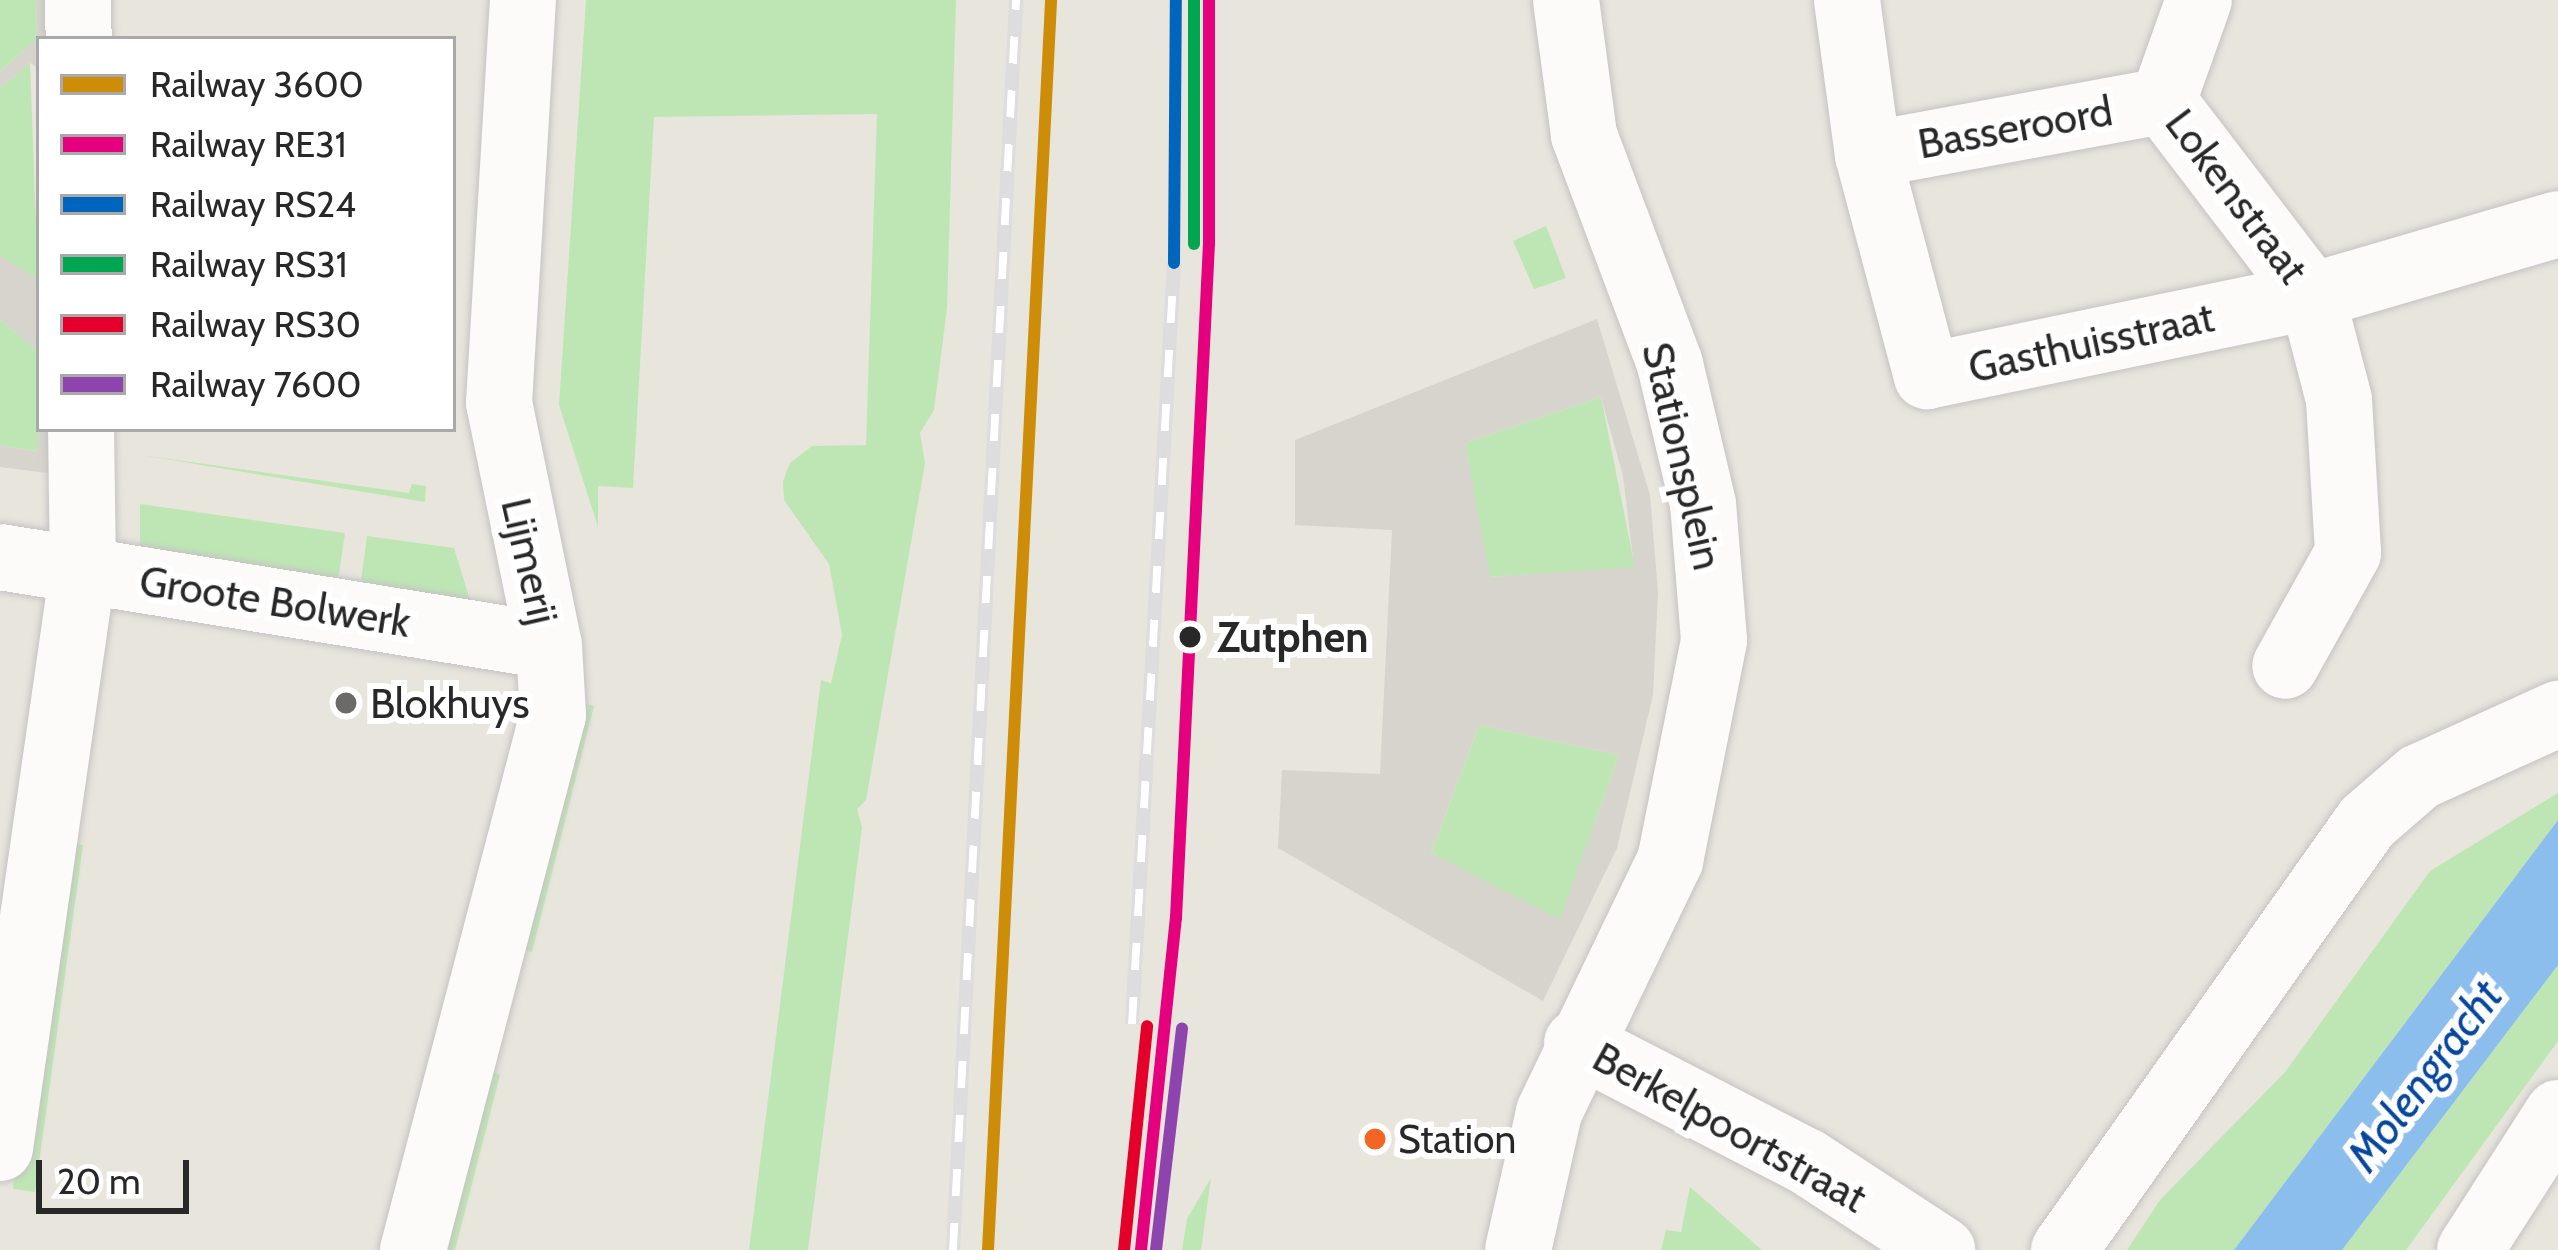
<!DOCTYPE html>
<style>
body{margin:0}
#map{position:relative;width:2558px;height:1250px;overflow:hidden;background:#e8e5dd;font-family:Cabin,sans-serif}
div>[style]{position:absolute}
.green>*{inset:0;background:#bee6b4}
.plaza>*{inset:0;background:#d6d4cc}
.water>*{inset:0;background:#8cbeed}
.roads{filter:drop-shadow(0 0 3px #c5c3c3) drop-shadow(0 0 3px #c5c3c3)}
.minor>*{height:66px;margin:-33px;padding:0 33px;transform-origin:33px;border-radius:33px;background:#fcfbfa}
.rail>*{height:14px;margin-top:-7px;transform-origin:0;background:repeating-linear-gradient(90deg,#fff 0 27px,#dddcde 0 54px);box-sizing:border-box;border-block:3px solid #dddcde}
.rail-1>*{height:12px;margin:-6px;padding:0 6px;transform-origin:6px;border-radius:6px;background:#ce8d08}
.rail-2>*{height:12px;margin:-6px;padding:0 6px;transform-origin:6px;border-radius:6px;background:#e5007d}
.rail-3>*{height:12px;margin:-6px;padding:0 6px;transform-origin:6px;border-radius:6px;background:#0065bd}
.rail-4>*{height:12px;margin:-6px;padding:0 6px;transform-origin:6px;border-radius:6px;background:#00a651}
.rail-5>*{height:12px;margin:-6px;padding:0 6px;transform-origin:6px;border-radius:6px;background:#e4002b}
.rail-6>*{height:12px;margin:-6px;padding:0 6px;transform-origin:6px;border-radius:6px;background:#8e44ad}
.dots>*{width:33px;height:33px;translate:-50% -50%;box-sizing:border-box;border:6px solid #fff;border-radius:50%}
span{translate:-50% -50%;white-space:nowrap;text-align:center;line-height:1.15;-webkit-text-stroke:12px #fff;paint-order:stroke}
.bus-label{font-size:39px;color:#282828}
.left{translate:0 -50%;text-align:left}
.street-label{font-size:42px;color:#282828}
.stop-label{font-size:42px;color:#282828;font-weight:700}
.poi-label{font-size:42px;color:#282828}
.water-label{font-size:45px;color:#06479e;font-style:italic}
.legend{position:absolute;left:36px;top:36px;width:420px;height:396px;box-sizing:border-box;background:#fff;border:3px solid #a9a9a9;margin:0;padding:15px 21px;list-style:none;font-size:36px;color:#282828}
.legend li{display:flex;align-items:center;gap:24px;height:60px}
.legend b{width:60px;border:3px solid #a9a9a9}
.scale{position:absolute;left:36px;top:1160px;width:153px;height:54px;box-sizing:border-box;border:6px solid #282828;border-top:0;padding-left:15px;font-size:36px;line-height:42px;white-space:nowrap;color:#282828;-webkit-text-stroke:9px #fff;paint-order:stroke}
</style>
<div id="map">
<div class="green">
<div style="clip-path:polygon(0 0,36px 0,37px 39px,0 71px)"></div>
<div style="clip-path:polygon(586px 0,956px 0,947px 308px,934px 410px,920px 433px,925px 463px,866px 800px,857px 809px,862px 827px,808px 1250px,749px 1250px,821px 680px,831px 683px,842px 635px,829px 564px,784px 500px,783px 481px,790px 463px,812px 446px,866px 445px,877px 114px,654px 117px,633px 488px,598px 486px,598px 527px,559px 405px)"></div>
<div style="clip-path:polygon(30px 63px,38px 278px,29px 279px,0 256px,0 88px)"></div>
<div style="clip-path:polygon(1546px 226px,1566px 278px,1534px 289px,1513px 241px)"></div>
<div style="clip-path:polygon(0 319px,39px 353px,38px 451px,0 446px)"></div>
<div style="clip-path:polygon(1601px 397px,1635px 568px,1489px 577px,1465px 443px)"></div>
<div style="clip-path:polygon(141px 455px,409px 493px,412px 484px,426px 486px,425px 502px)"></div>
<div style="clip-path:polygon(140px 504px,345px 533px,336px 594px,140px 567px)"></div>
<div style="clip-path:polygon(367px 536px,454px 548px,474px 613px,359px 597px)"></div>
<div style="clip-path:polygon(578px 702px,594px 706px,532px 952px,515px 948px)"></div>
<div style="clip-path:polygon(1479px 725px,1619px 755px,1560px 920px,1431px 853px)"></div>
<div style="clip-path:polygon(2558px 793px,2558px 820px,2234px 1250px,2127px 1250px,2160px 1200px,2286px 1071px,2430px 871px)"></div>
<div style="clip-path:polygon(61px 842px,83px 845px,35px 1192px,13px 1189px)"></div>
<div style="clip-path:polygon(2558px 965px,2558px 1041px,2406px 1250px,2342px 1250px)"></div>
<div style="clip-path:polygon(485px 1070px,500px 1075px,455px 1250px,438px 1250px)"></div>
<div style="clip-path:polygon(1211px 1178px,1201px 1250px,1182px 1250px,1187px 1219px)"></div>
<div style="clip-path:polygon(1690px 1187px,1762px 1250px,1661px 1250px,1666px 1230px,1681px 1232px)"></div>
</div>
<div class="plaza">
<div style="clip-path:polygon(36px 0,58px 0,57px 39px,39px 39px,39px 353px,0 319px,0 256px,38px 278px,36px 67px,30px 63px,0 88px,0 71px,37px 39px)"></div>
<div style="clip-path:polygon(evenodd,1597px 319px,1650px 495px,1658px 592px,1653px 695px,1617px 848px,1543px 1001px,1278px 848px,1282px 770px,1380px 774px,1392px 530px,1295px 525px,1295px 440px,1597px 319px,1601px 397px,1623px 476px,1634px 567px,1490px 577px,1465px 443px,1601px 397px,1597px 319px,1479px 725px,1619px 755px,1560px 919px,1431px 853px,1479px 725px)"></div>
<div style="clip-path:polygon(39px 422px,39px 429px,55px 429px,55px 474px,0 467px,0 446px,37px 451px)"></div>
</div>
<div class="water">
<div style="clip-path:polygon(2558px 820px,2558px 965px,2342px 1250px,2234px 1250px)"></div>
</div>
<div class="roads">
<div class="minor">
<div style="left:78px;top:0;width:39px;rotate:89deg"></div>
<div style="left:1847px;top:0;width:156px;rotate:82.3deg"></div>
<div style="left:1868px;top:155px;width:229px;rotate:75.1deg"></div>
<div style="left:1927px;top:376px;width:393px;rotate:-11.7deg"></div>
<div style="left:2312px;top:296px;width:256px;rotate:-16.3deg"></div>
<div style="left:2163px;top:101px;width:245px;rotate:52.6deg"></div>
<div style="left:2312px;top:296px;width:107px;rotate:75.4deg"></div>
<div style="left:2339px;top:400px;width:153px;rotate:86.6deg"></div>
<div style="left:2348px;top:553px;width:129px;rotate:119.1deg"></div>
<div style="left:2163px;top:101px;width:107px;rotate:-70.4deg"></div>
<div style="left:1868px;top:155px;width:300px;rotate:-10.4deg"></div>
<div style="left:0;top:557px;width:556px;rotate:9.21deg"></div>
<div style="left:1577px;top:1043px;width:258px;rotate:27.3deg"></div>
<div style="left:1806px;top:1161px;width:163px;rotate:33.2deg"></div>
<div style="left:0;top:1148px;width:585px;rotate:-81.84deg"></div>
<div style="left:83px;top:569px;width:140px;rotate:-90.8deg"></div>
<div style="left:413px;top:1250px;width:553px;rotate:-75.34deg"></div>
<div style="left:553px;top:715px;width:69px;rotate:-93.3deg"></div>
<div style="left:549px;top:646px;width:248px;rotate:-101.6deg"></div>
<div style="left:499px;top:403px;width:404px;rotate:-86.6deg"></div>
<div style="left:1518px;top:1250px;width:141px;rotate:-77.3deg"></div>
<div style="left:1549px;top:1112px;width:279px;rotate:-64.3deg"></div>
<div style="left:1670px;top:861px;width:225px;rotate:-78.7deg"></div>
<div style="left:1714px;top:640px;width:136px;rotate:-94.6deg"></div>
<div style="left:1703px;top:504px;width:144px;rotate:-103.3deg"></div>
<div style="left:1670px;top:364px;width:245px;rotate:-110.6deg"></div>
<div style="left:1584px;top:135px;width:136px;rotate:-97.6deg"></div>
<div style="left:2064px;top:1250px;width:524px;rotate:-54.7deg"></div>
<div style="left:2367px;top:822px;width:69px;rotate:-40.9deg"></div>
<div style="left:2419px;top:777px;width:153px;rotate:-24.4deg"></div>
<div style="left:2470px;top:1250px;width:163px;rotate:-57.3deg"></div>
</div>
</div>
<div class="rail">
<div style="left:1132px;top:1024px;width:762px;rotate:-86.84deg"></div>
<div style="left:953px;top:1250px;width:1252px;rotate:-87.11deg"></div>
</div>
<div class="rail-1">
<div style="left:988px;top:1250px;width:1252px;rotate:-87.11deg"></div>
</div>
<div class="rail-2">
<div style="left:1141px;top:1250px;width:334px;rotate:-84deg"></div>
<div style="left:1176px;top:918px;width:675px;rotate:-87.2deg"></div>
<div style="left:1209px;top:244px;width:244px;rotate:-90deg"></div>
</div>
<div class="rail-3">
<div style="left:1174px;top:263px;width:263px;rotate:-89.6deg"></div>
</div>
<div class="rail-4">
<div style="left:1194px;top:0;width:244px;rotate:90deg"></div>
</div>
<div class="rail-5">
<div style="left:1124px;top:1250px;width:225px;rotate:-84.1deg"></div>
</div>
<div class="rail-6">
<div style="left:1156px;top:1250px;width:223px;rotate:-83.3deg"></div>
</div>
<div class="dots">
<div style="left:1190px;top:637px;background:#282828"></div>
<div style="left:346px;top:703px;background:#6b6a67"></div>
<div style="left:1375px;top:1139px;background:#f26522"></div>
</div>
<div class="bus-label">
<span class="left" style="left:1398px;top:1139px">Station</span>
</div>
<div class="street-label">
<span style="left:2015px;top:127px;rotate:-10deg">Basseroord</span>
<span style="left:2237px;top:196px;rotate:53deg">Lokenstraat</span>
<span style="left:2091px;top:342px;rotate:-12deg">Gasthuisstraat</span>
<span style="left:1683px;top:456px;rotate:77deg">Stationsplein</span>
<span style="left:530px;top:561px;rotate:77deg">Lijmerij</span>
<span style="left:275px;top:601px;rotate:9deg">Groote Bolwerk</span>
<span style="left:1730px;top:1127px;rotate:29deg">Berkelpoortstraat</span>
</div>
<div class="stop-label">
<span class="left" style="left:1217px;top:637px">Zutphen</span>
</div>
<div class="poi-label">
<span class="left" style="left:370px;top:703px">Blokhuys</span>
</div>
<div class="water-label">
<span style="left:2425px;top:1076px;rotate:-53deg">Molengracht</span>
</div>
<ul class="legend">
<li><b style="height:15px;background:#ce8d08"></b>Railway 3600</li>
<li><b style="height:15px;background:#e5007d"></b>Railway RE31</li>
<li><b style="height:15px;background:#0065bd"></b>Railway RS24</li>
<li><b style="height:15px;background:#00a651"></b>Railway RS31</li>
<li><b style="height:15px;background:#e4002b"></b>Railway RS30</li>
<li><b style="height:15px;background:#8e44ad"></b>Railway 7600</li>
</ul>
<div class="scale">20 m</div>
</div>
